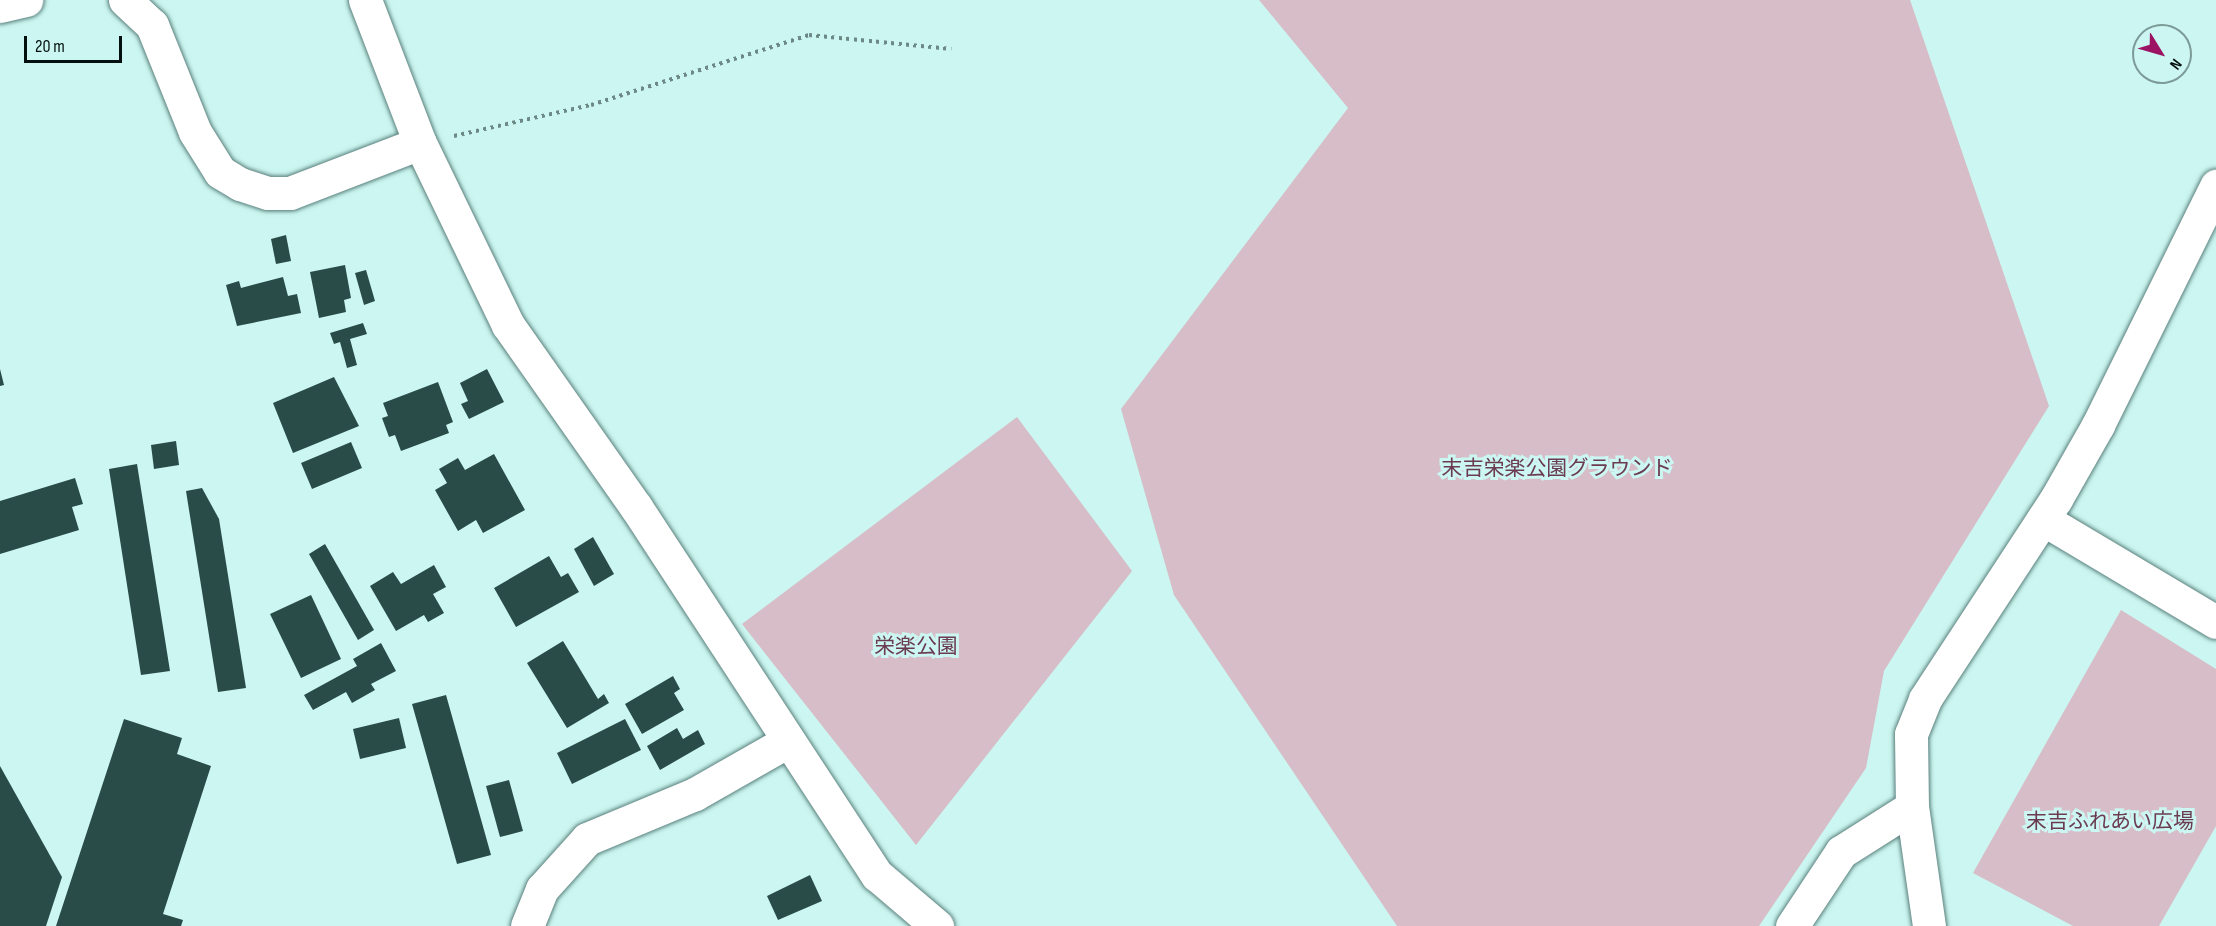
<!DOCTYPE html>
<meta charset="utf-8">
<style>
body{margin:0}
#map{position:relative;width:2216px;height:926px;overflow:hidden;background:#ccf6f1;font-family:"Sofia Sans Condensed","Noto Sans JP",sans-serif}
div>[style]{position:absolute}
.green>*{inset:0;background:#d6bdc7}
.building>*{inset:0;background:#294c49}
.path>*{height:4px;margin-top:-2px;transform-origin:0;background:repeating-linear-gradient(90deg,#6d8986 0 3px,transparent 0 7.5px)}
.roads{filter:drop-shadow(0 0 2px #5a807c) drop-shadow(0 0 2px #5a807c)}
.minor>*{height:33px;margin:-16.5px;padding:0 16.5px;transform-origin:16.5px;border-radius:16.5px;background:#fff}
span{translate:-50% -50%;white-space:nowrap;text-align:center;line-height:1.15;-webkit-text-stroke:6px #ccf6f1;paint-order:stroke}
.park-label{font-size:21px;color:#6b3c51}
.north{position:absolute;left:2132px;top:24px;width:60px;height:60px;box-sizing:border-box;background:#ccf6f1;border:2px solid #7c9a97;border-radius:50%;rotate:127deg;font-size:16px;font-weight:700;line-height:24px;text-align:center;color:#03100f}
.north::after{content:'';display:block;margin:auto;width:21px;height:27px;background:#9d1363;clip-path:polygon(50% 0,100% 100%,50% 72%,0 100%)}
.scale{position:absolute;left:24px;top:36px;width:98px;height:27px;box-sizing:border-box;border:3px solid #03100f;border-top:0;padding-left:8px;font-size:18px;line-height:21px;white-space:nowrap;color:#03100f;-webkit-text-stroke:4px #ccf6f1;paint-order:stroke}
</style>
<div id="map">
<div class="green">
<div style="clip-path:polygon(1259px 0,1910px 0,2049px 406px,1884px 671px,1866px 768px,1759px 926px,1397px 926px,1174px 595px,1121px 409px,1348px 108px)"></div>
<div style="clip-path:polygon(1017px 417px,1132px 571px,916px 845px,742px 624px)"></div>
<div style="clip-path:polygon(2121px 610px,2216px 669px,2216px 826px,2159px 926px,2073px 926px,1973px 873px)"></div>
</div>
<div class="building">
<div style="clip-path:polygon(286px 235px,291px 261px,276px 264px,271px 239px)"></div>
<div style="clip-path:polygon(345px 265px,351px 298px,344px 300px,346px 312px,319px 318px,310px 272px)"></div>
<div style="clip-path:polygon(366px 270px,375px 301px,364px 305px,355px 273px)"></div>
<div style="clip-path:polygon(283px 277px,288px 296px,297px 294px,301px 313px,237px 326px,226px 285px,239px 281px,241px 288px)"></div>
<div style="clip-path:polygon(363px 323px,367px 334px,350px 339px,357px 365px,347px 368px,340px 342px,334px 344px,330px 333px)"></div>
<div style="clip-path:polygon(0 369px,4px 385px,0 386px)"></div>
<div style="clip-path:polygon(487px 369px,504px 402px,469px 419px,461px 404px,468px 401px,460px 383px)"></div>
<div style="clip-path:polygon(334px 377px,359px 426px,293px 453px,273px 403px)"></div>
<div style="clip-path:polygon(438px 382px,453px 422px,446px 425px,449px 433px,401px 451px,395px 435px,389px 437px,382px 418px,388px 416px,383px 403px)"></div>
<div style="clip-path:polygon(176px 441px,179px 465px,154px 469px,151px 445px)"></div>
<div style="clip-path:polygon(351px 442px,362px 468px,312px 489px,301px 463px)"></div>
<div style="clip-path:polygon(494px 454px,525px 510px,483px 533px,476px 520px,458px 531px,435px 490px,447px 483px,439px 469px,458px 458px,465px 470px)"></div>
<div style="clip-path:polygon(137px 464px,170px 671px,141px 675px,109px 469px)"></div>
<div style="clip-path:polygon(75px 478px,83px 504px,72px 507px,79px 530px,0 554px,0 501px)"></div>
<div style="clip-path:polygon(202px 488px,219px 519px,246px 688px,218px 692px,186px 491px)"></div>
<div style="clip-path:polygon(593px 537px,614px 574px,594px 586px,574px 549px)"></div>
<div style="clip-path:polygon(325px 544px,374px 630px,358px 640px,309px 554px)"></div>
<div style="clip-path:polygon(549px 556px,561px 577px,568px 573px,579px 592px,516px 627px,494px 588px)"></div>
<div style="clip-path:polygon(434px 565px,446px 587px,433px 594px,444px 613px,428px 622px,424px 615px,396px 631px,370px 586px,393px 572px,401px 584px)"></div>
<div style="clip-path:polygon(311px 595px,341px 659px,301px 678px,270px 614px)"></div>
<div style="clip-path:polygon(563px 641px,598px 699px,604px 694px,609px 703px,567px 728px,527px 663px)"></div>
<div style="clip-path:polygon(381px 643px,396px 671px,371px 684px,375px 690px,352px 703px,346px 692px,313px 710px,304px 695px,357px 666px,353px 659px)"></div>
<div style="clip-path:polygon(673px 676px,680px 689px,674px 693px,684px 710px,642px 734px,625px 704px)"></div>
<div style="clip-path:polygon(446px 695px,491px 855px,457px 864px,412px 704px)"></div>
<div style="clip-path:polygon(399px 718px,406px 748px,360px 759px,353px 729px)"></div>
<div style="clip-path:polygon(124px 719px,182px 738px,177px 754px,211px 766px,163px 914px,183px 920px,181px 926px,56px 926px)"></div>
<div style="clip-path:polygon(625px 719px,641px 750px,572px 784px,557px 753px)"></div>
<div style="clip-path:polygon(677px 728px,683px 739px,698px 730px,705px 744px,660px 770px,647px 746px)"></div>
<div style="clip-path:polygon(0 766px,62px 877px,46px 926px,0 926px)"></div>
<div style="clip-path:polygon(509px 780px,523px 831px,500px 837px,486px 786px)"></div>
<div style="clip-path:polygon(810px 875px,822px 901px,778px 920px,767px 896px)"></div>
</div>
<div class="path">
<div style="left:454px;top:136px;width:140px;rotate:-12.8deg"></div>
<div style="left:591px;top:105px;width:229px;rotate:-17.8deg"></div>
<div style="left:809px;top:35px;width:143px;rotate:5.6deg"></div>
</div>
<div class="roads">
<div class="minor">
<div style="left:125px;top:0;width:37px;rotate:43deg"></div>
<div style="left:152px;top:25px;width:115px;rotate:68.1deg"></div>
<div style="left:195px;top:132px;width:47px;rotate:58deg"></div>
<div style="left:220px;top:172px;width:23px;rotate:31deg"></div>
<div style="left:240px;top:184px;width:29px;rotate:18deg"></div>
<div style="left:268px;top:193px;width:22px"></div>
<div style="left:290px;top:193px;width:139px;rotate:-21deg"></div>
<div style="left:365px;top:0;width:153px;rotate:69deg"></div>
<div style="left:420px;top:143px;width:202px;rotate:64.2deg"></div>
<div style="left:508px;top:325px;width:223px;rotate:54.9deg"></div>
<div style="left:636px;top:507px;width:440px;rotate:56.8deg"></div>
<div style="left:877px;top:875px;width:79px;rotate:40.4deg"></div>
<div style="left:0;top:6px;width:27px;rotate:-13deg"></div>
<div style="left:2043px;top:519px;width:201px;rotate:30.8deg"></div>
<div style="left:527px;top:926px;width:40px;rotate:-68deg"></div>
<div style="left:542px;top:889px;width:67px;rotate:-48deg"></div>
<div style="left:587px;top:839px;width:117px;rotate:-22.6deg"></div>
<div style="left:695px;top:794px;width:107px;rotate:-29.7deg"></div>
<div style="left:1792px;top:926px;width:89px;rotate:-56.5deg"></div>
<div style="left:1841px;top:852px;width:84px;rotate:-32.4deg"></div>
<div style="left:1929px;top:926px;width:120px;rotate:-98.1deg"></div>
<div style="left:1912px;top:807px;width:73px;rotate:-90.8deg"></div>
<div style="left:1911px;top:734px;width:38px;rotate:-68deg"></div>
<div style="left:1925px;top:699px;width:239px;rotate:-56.8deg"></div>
<div style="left:2056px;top:499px;width:85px;rotate:-60.4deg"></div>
<div style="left:2098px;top:425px;width:267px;rotate:-63.7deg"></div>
</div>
</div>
<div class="park-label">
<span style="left:1557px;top:469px">末吉栄楽公園グラウンド</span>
<span style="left:916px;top:647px">栄楽公園</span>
<span style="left:2110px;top:822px">末吉ふれあい広場</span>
</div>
<div class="north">N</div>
<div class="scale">20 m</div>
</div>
